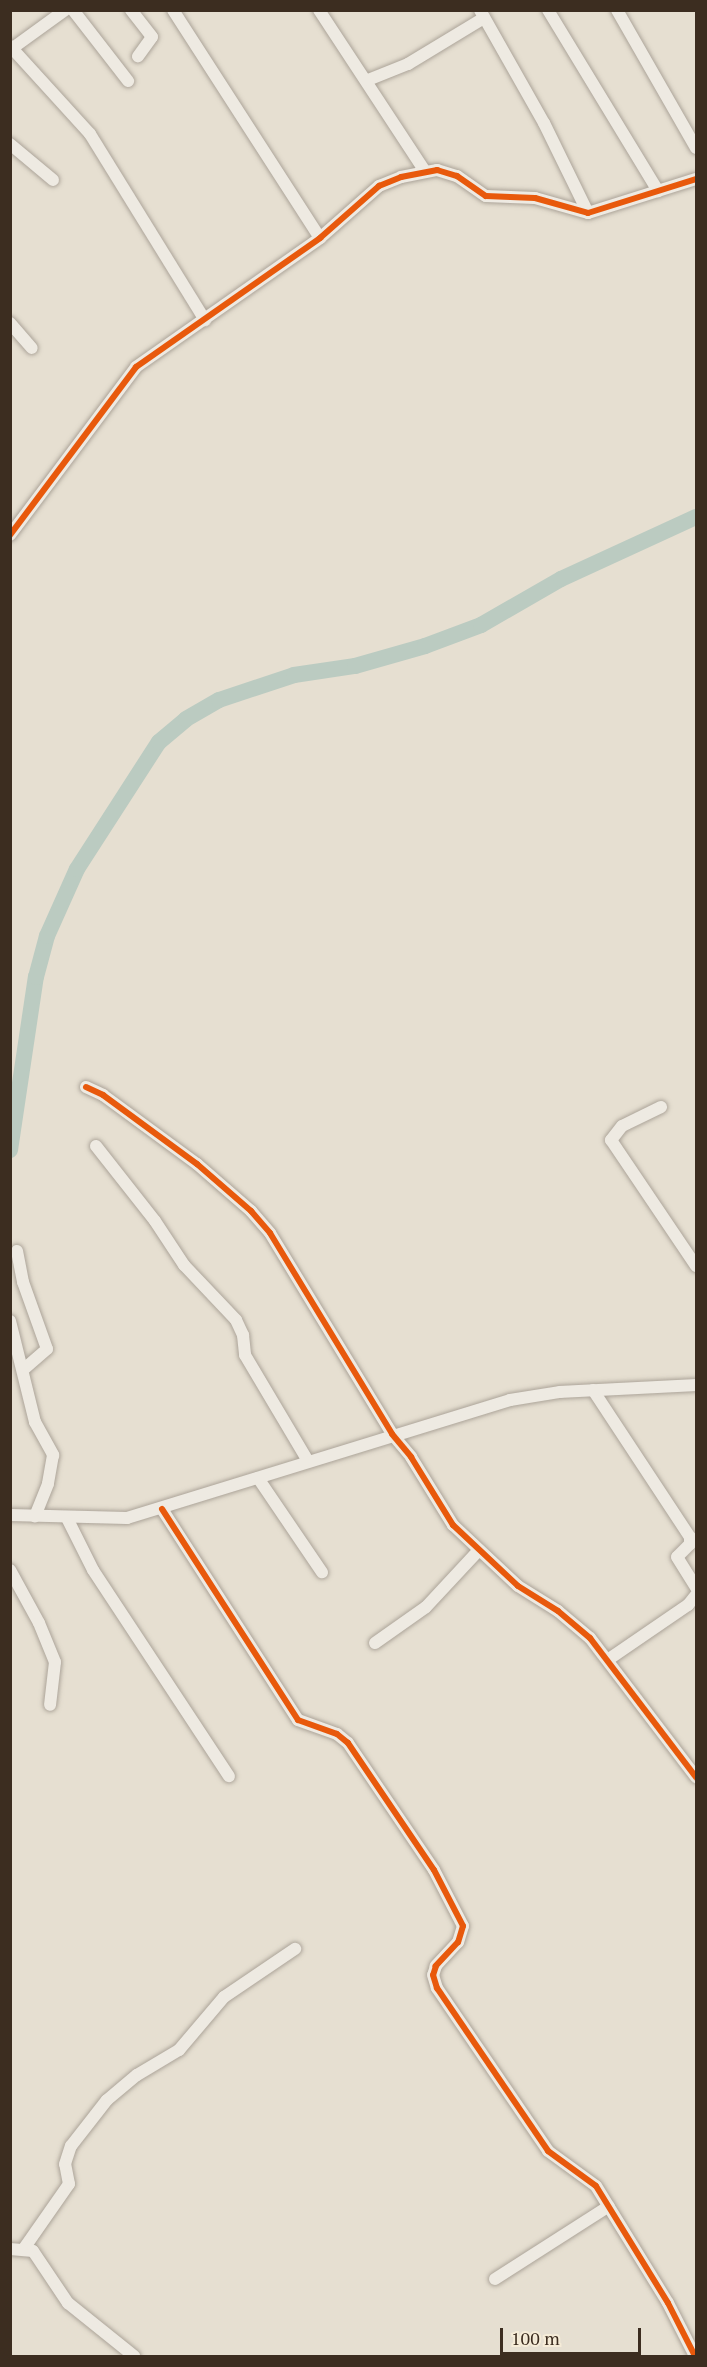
<!DOCTYPE html>
<style>
body{margin:0}
#map{position:relative;width:707px;height:2367px;overflow:hidden;background:#e6dfd1;font-family:"PT Serif",serif}
div>[style]{position:absolute}
.river>*{height:16px;margin:-8px;padding:0 8px;transform-origin:8px;border-radius:8px;background:#bbcbc1}
.roads{filter:drop-shadow(0 0 2px #aca499) drop-shadow(0 0 2px #aca499)}
.street>*{height:12px;margin:-6px;padding:0 6px;transform-origin:6px;border-radius:6px;background:#eeeae2}
.cycleway>*{height:6px;margin:-3px;padding:0 3px;transform-origin:3px;border-radius:3px;background:#e8590c}
span{translate:-50% -50%;white-space:nowrap;text-align:center;line-height:1.15;-webkit-text-stroke:6px #f6ecd8;paint-order:stroke}
.frame{position:absolute;inset:0;border:12px solid #3c2d20;pointer-events:none}
.scale{position:absolute;left:500px;top:2328px;width:141px;height:27px;box-sizing:border-box;border:3px solid #3c2d20;border-top:0;padding-left:8px;font-size:18px;line-height:21px;white-space:nowrap;color:#3c2d20;-webkit-text-stroke:4px #f6ecd8;paint-order:stroke}
</style>
<div id="map">
<div class="river">
<div style="left:10px;top:1150px;width:175px;rotate:-81.5deg"></div>
<div style="left:36px;top:977px;width:42px;rotate:-75deg"></div>
<div style="left:47px;top:936px;width:73px;rotate:-65.9deg"></div>
<div style="left:77px;top:869px;width:151px;rotate:-57.2deg"></div>
<div style="left:159px;top:742px;width:35px;rotate:-40deg"></div>
<div style="left:186px;top:719px;width:38px;rotate:-30deg"></div>
<div style="left:219px;top:700px;width:79px;rotate:-18.4deg"></div>
<div style="left:294px;top:675px;width:62px;rotate:-8.4deg"></div>
<div style="left:355px;top:666px;width:73px;rotate:-15.9deg"></div>
<div style="left:425px;top:646px;width:60px;rotate:-20.6deg"></div>
<div style="left:481px;top:625px;width:92px;rotate:-29.9deg"></div>
<div style="left:561px;top:579px;width:149px;rotate:-24.7deg"></div>
</div>
<div class="roads">
<div class="street">
<div style="left:73px;top:10px;width:90px;rotate:52.2deg"></div>
<div style="left:131px;top:10px;width:34px;rotate:52deg"></div>
<div style="left:152px;top:37px;width:24px;rotate:126deg"></div>
<div style="left:173px;top:10px;width:271px;rotate:57.2deg"></div>
<div style="left:319px;top:10px;width:191px;rotate:56.7deg"></div>
<div style="left:480px;top:10px;width:130px;rotate:60.5deg"></div>
<div style="left:544px;top:123px;width:100px;rotate:63.9deg"></div>
<div style="left:548px;top:10px;width:212px;rotate:58.7deg"></div>
<div style="left:617px;top:10px;width:159px;rotate:60.2deg"></div>
<div style="left:10px;top:46px;width:119px;rotate:47.7deg"></div>
<div style="left:90px;top:134px;width:219px;rotate:58.3deg"></div>
<div style="left:10px;top:50px;width:68px;rotate:-36deg"></div>
<div style="left:368px;top:80px;width:43px;rotate:-21.8deg"></div>
<div style="left:408px;top:64px;width:89px;rotate:-31.2deg"></div>
<div style="left:10px;top:144px;width:56px;rotate:39.9deg"></div>
<div style="left:10px;top:323px;width:33px;rotate:49deg"></div>
<div style="left:10px;top:535px;width:210px;rotate:-53.1deg"></div>
<div style="left:136px;top:367px;width:225px;rotate:-35deg"></div>
<div style="left:320px;top:238px;width:79px;rotate:-41.4deg"></div>
<div style="left:379px;top:186px;width:24px;rotate:-22deg"></div>
<div style="left:401px;top:177px;width:37px;rotate:-11deg"></div>
<div style="left:437px;top:170px;width:21px;rotate:17deg"></div>
<div style="left:457px;top:176px;width:35px;rotate:35deg"></div>
<div style="left:486px;top:196px;width:49px;rotate:2.3deg"></div>
<div style="left:535px;top:198px;width:55px;rotate:15.8deg"></div>
<div style="left:588px;top:213px;width:113px;rotate:-17.5deg"></div>
<div style="left:86px;top:1087px;width:19px;rotate:25deg"></div>
<div style="left:103px;top:1095px;width:117px;rotate:36.3deg"></div>
<div style="left:197px;top:1164px;width:72px;rotate:41deg"></div>
<div style="left:251px;top:1211px;width:29px;rotate:49deg"></div>
<div style="left:270px;top:1233px;width:235px;rotate:58.7deg"></div>
<div style="left:392px;top:1434px;width:30px;rotate:50deg"></div>
<div style="left:411px;top:1457px;width:80px;rotate:58.3deg"></div>
<div style="left:453px;top:1525px;width:89px;rotate:43.2deg"></div>
<div style="left:518px;top:1586px;width:47px;rotate:32deg"></div>
<div style="left:558px;top:1611px;width:42px;rotate:40.2deg"></div>
<div style="left:590px;top:1638px;width:175px;rotate:52.7deg"></div>
<div style="left:661px;top:1107px;width:43px;rotate:154deg"></div>
<div style="left:622px;top:1126px;width:18px;rotate:128deg"></div>
<div style="left:611px;top:1140px;width:152px;rotate:56deg"></div>
<div style="left:96px;top:1146px;width:95px;rotate:51.8deg"></div>
<div style="left:155px;top:1221px;width:53px;rotate:56.6deg"></div>
<div style="left:184px;top:1265px;width:76px;rotate:46.6deg"></div>
<div style="left:236px;top:1320px;width:17px;rotate:65deg"></div>
<div style="left:243px;top:1335px;width:20px;rotate:84deg"></div>
<div style="left:245px;top:1355px;width:123px;rotate:59.3deg"></div>
<div style="left:17px;top:1251px;width:32px;rotate:79deg"></div>
<div style="left:23px;top:1282px;width:71px;rotate:70.3deg"></div>
<div style="left:47px;top:1349px;width:32px;rotate:139deg"></div>
<div style="left:10px;top:1321px;width:104px;rotate:76.1deg"></div>
<div style="left:35px;top:1422px;width:38px;rotate:61deg"></div>
<div style="left:53px;top:1455px;width:29px;rotate:100deg"></div>
<div style="left:48px;top:1484px;width:35px;rotate:112deg"></div>
<div style="left:593px;top:1390px;width:176px;rotate:56.6deg"></div>
<div style="left:690px;top:1537px;width:7px;rotate:90deg"></div>
<div style="left:690px;top:1544px;width:18px;rotate:135deg"></div>
<div style="left:677px;top:1557px;width:36px;rotate:58deg"></div>
<div style="left:258px;top:1478px;width:114px;rotate:55.8deg"></div>
<div style="left:162px;top:1509px;width:251px;rotate:57.2deg"></div>
<div style="left:298px;top:1720px;width:41px;rotate:19.7deg"></div>
<div style="left:337px;top:1734px;width:14px;rotate:39deg"></div>
<div style="left:348px;top:1743px;width:153px;rotate:55.9deg"></div>
<div style="left:434px;top:1870px;width:63px;rotate:62.6deg"></div>
<div style="left:463px;top:1926px;width:17px;rotate:107deg"></div>
<div style="left:458px;top:1942px;width:33px;rotate:133deg"></div>
<div style="left:436px;top:1966px;width:9px;rotate:108deg"></div>
<div style="left:433px;top:1975px;width:14px;rotate:73deg"></div>
<div style="left:437px;top:1988px;width:197px;rotate:55.7deg"></div>
<div style="left:548px;top:2151px;width:59px;rotate:36.1deg"></div>
<div style="left:596px;top:2186px;width:137px;rotate:58.4deg"></div>
<div style="left:668px;top:2303px;width:59px;rotate:63deg"></div>
<div style="left:10px;top:1515px;width:117px;rotate:1.5deg"></div>
<div style="left:127px;top:1518px;width:401px;rotate:-17.1deg"></div>
<div style="left:510px;top:1400px;width:51px;rotate:-9.1deg"></div>
<div style="left:560px;top:1392px;width:136px;rotate:-2.9deg"></div>
<div style="left:67px;top:1518px;width:58px;rotate:63.4deg"></div>
<div style="left:93px;top:1570px;width:247px;rotate:56.6deg"></div>
<div style="left:10px;top:1570px;width:60px;rotate:61.3deg"></div>
<div style="left:39px;top:1623px;width:42px;rotate:67.7deg"></div>
<div style="left:55px;top:1662px;width:43px;rotate:96.6deg"></div>
<div style="left:375px;top:1643px;width:62px;rotate:-35.2deg"></div>
<div style="left:426px;top:1607px;width:76px;rotate:-47.1deg"></div>
<div style="left:609px;top:1659px;width:96px;rotate:-34.4deg"></div>
<div style="left:688px;top:1605px;width:13px;rotate:-51deg"></div>
<div style="left:25px;top:2247px;width:77px;rotate:-55.1deg"></div>
<div style="left:69px;top:2184px;width:20px;rotate:-101deg"></div>
<div style="left:65px;top:2164px;width:19px;rotate:-72deg"></div>
<div style="left:71px;top:2146px;width:58px;rotate:-52deg"></div>
<div style="left:107px;top:2100px;width:39px;rotate:-40deg"></div>
<div style="left:137px;top:2075px;width:49px;rotate:-30.8deg"></div>
<div style="left:179px;top:2050px;width:70px;rotate:-49.7deg"></div>
<div style="left:224px;top:1997px;width:86px;rotate:-34.1deg"></div>
<div style="left:10px;top:2249px;width:23px;rotate:5deg"></div>
<div style="left:33px;top:2251px;width:63px;rotate:56.1deg"></div>
<div style="left:68px;top:2303px;width:85px;rotate:38.8deg"></div>
<div style="left:495px;top:2279px;width:135px;rotate:-32.6deg"></div>
</div>
</div>
<div class="cycleway">
<div style="left:10px;top:535px;width:210px;rotate:-53.1deg"></div>
<div style="left:136px;top:367px;width:225px;rotate:-35deg"></div>
<div style="left:320px;top:238px;width:79px;rotate:-41.4deg"></div>
<div style="left:379px;top:186px;width:24px;rotate:-22deg"></div>
<div style="left:401px;top:177px;width:37px;rotate:-11deg"></div>
<div style="left:437px;top:170px;width:21px;rotate:17deg"></div>
<div style="left:457px;top:176px;width:35px;rotate:35deg"></div>
<div style="left:486px;top:196px;width:49px;rotate:2.3deg"></div>
<div style="left:535px;top:198px;width:55px;rotate:15.8deg"></div>
<div style="left:588px;top:213px;width:113px;rotate:-17.5deg"></div>
<div style="left:86px;top:1087px;width:19px;rotate:25deg"></div>
<div style="left:103px;top:1095px;width:117px;rotate:36.3deg"></div>
<div style="left:197px;top:1164px;width:72px;rotate:41deg"></div>
<div style="left:251px;top:1211px;width:29px;rotate:49deg"></div>
<div style="left:270px;top:1233px;width:235px;rotate:58.7deg"></div>
<div style="left:392px;top:1434px;width:30px;rotate:50deg"></div>
<div style="left:411px;top:1457px;width:80px;rotate:58.3deg"></div>
<div style="left:453px;top:1525px;width:89px;rotate:43.2deg"></div>
<div style="left:518px;top:1586px;width:47px;rotate:32deg"></div>
<div style="left:558px;top:1611px;width:42px;rotate:40.2deg"></div>
<div style="left:590px;top:1638px;width:175px;rotate:52.7deg"></div>
<div style="left:162px;top:1509px;width:251px;rotate:57.2deg"></div>
<div style="left:298px;top:1720px;width:41px;rotate:19.7deg"></div>
<div style="left:337px;top:1734px;width:14px;rotate:39deg"></div>
<div style="left:348px;top:1743px;width:153px;rotate:55.9deg"></div>
<div style="left:434px;top:1870px;width:63px;rotate:62.6deg"></div>
<div style="left:463px;top:1926px;width:17px;rotate:107deg"></div>
<div style="left:458px;top:1942px;width:33px;rotate:133deg"></div>
<div style="left:436px;top:1966px;width:9px;rotate:108deg"></div>
<div style="left:433px;top:1975px;width:14px;rotate:73deg"></div>
<div style="left:437px;top:1988px;width:197px;rotate:55.7deg"></div>
<div style="left:548px;top:2151px;width:59px;rotate:36.1deg"></div>
<div style="left:596px;top:2186px;width:137px;rotate:58.4deg"></div>
<div style="left:668px;top:2303px;width:59px;rotate:63deg"></div>
</div>
<div class="frame"></div>
<div class="scale">100 m</div>
</div>
